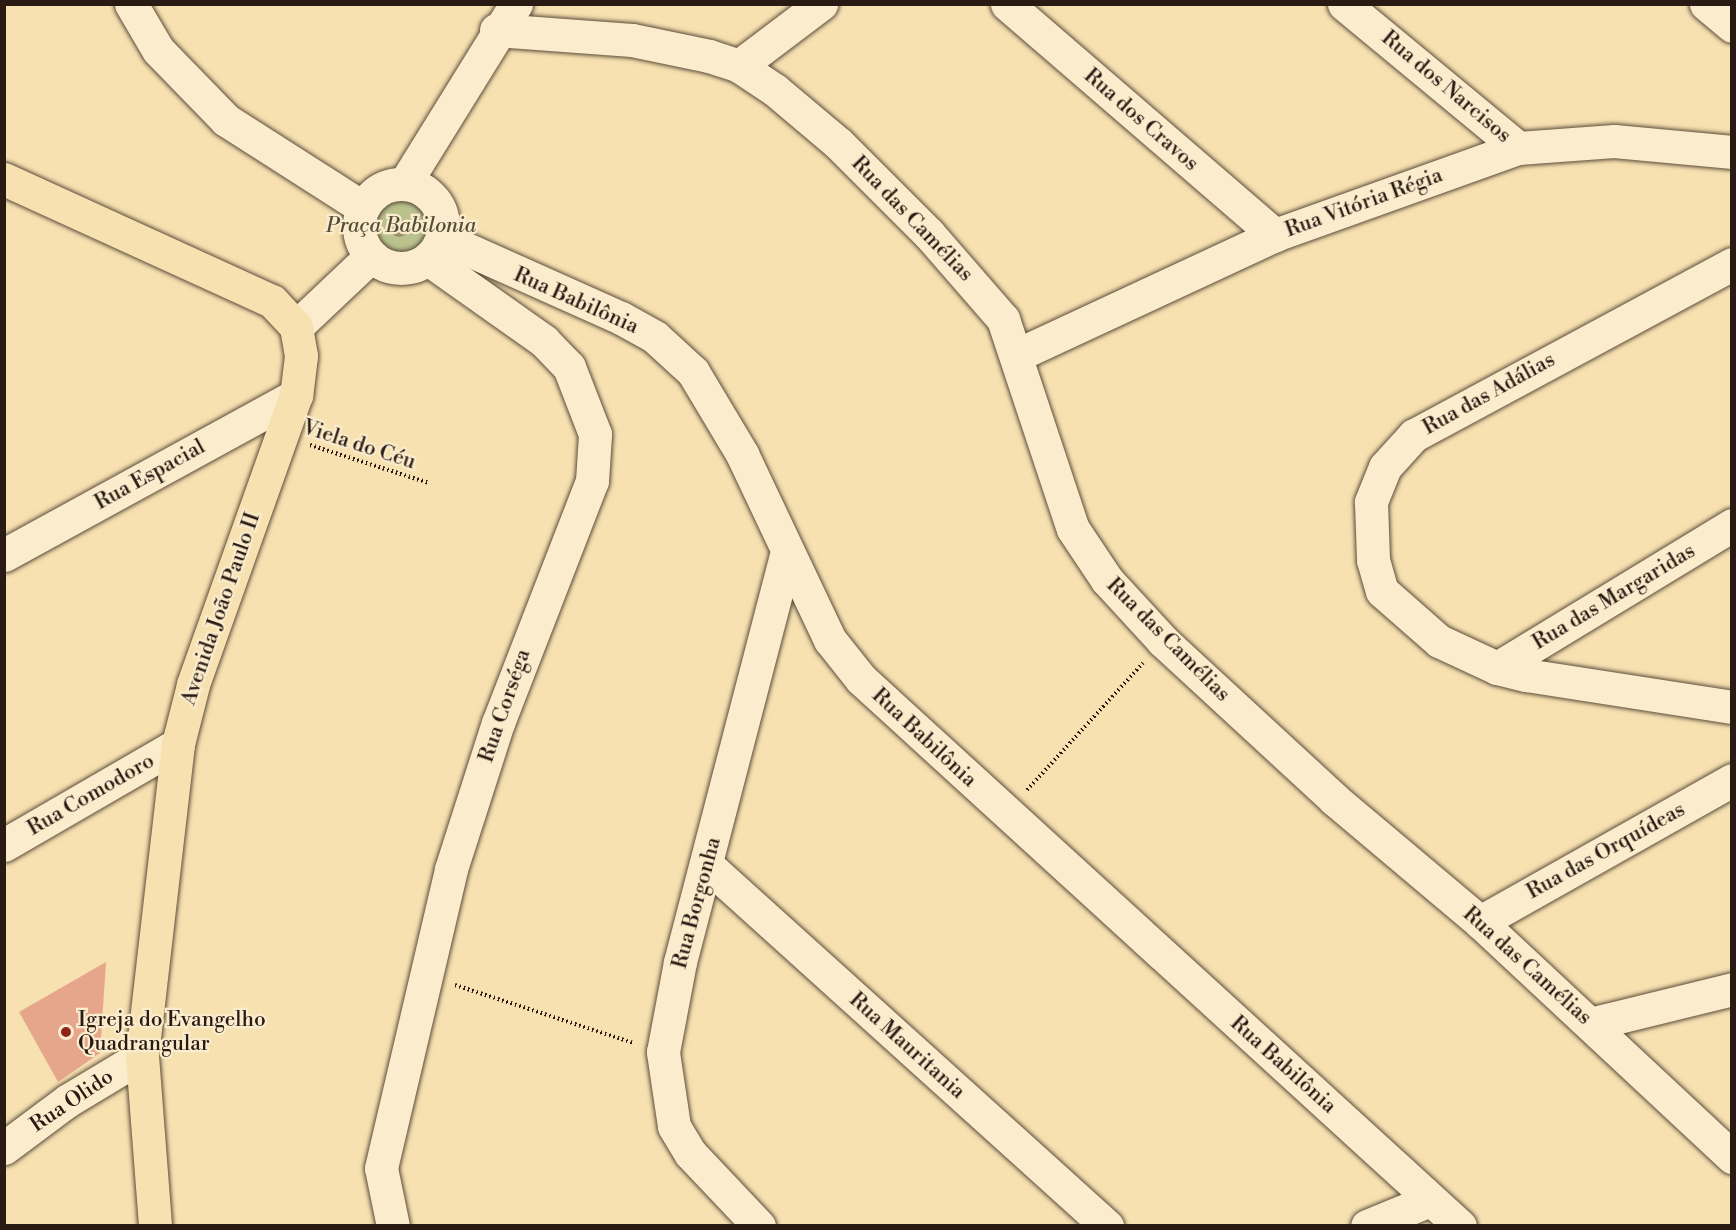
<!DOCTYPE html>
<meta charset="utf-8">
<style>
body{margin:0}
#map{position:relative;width:1736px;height:1230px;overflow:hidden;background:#f7e1b1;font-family:"Libre Bodoni",serif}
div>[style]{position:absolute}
.green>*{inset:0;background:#bac38d}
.round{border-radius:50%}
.building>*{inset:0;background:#e6a68b}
.path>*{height:4px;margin-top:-2px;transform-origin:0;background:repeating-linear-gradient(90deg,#291b14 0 1.5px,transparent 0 4.5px)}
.roads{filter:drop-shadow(0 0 2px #5c4c3b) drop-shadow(0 0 2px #5c4c3b)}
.minor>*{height:33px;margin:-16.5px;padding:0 16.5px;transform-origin:16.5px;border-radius:16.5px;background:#faeccc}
.minor>.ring{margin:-16.5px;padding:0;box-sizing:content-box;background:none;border:33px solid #faeccc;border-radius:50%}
.major>*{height:33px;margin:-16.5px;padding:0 16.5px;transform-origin:16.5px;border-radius:16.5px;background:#f7e1b1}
.trees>*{width:18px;height:18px;margin:-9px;border-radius:50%;background:#9d906e}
.dots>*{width:16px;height:16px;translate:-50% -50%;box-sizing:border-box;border:3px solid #faeccc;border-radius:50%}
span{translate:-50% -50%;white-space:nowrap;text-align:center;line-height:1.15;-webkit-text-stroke:4.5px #faeccc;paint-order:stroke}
.street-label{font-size:21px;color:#291b14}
.park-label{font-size:21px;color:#544d38;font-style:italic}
.poi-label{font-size:21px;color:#291b14}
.left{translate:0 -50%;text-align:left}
.frame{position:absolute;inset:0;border:6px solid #291b14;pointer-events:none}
</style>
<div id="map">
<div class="green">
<div class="round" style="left:359px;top:184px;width:82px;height:82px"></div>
</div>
<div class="building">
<div style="clip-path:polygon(106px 962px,100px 1053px,58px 1082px,19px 1012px)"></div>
</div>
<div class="path">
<div style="left:310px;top:445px;width:125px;rotate:17.7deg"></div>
<div style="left:1027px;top:790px;width:172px;rotate:-47.6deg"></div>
<div style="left:455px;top:985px;width:188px;rotate:18deg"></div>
</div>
<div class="roads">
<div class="minor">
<div style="left:131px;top:4px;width:53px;rotate:59.6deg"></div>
<div style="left:158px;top:50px;width:98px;rotate:45.8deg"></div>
<div style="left:226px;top:120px;width:161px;rotate:32.6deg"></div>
<div style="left:1007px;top:4px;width:354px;rotate:40.8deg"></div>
<div style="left:1344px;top:4px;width:226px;rotate:39.6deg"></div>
<div style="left:1706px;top:4px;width:34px;rotate:40deg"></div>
<div style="left:496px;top:30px;width:136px;rotate:4.2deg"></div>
<div style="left:632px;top:40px;width:79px;rotate:11.7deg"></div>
<div style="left:709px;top:56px;width:32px;rotate:18deg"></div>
<div style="left:739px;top:66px;width:43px;rotate:33.7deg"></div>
<div style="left:775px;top:90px;width:82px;rotate:40.1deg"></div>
<div style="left:838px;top:143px;width:129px;rotate:45deg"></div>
<div style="left:929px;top:234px;width:113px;rotate:49deg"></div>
<div style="left:1003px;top:319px;width:221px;rotate:71.6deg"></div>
<div style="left:1073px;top:529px;width:61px;rotate:56.3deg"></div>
<div style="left:1107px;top:580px;width:83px;rotate:47.4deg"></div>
<div style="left:1163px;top:641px;width:233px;rotate:42.7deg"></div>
<div style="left:1334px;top:799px;width:191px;rotate:40.1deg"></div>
<div style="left:1480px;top:922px;width:345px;rotate:43deg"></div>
<div style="left:739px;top:66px;width:103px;rotate:-37.1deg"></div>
<div style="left:405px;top:183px;width:211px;rotate:-58.2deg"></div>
<div class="ring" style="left:359px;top:184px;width:51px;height:51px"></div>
<div style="left:442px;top:238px;width:196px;rotate:24.1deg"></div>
<div style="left:621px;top:318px;width:39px;rotate:29deg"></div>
<div style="left:655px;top:337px;width:52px;rotate:42.6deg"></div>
<div style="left:693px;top:372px;width:96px;rotate:59.1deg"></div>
<div style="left:742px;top:454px;width:206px;rotate:64.7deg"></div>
<div style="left:830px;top:640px;width:50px;rotate:51.5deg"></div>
<div style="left:861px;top:679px;width:811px;rotate:42.4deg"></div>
<div style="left:1732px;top:264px;width:361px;rotate:151.7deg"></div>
<div style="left:1414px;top:435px;width:43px;rotate:132.2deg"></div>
<div style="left:1385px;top:467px;width:38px;rotate:112deg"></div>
<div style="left:1371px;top:502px;width:58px;rotate:88deg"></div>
<div style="left:1373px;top:560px;width:32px;rotate:74deg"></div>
<div style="left:1382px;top:591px;width:76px;rotate:41.3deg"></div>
<div style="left:1439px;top:641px;width:64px;rotate:25deg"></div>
<div style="left:1497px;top:668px;width:30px;rotate:14deg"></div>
<div style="left:1526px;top:675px;width:208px;rotate:8.8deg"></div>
<div style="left:296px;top:327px;width:103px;rotate:-43.4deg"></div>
<div style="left:1019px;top:354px;width:282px;rotate:-24.9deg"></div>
<div style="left:1275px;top:235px;width:258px;rotate:-19.7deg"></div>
<div style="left:1518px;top:148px;width:96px;rotate:-4.2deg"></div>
<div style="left:1614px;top:141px;width:119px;rotate:5.3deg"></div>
<div style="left:4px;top:555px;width:333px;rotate:-28.7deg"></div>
<div style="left:1497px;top:668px;width:275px;rotate:-31.3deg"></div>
<div style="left:4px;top:845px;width:201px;rotate:-30.1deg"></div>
<div style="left:707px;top:865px;width:539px;rotate:42.07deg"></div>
<div style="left:1480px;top:922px;width:289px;rotate:-29.4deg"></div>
<div style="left:1590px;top:1024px;width:146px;rotate:-13.8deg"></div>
<div style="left:4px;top:1148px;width:79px;rotate:-36.7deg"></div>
<div style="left:67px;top:1101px;width:87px;rotate:-31deg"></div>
<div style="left:393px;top:1226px;width:59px;rotate:-101.7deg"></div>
<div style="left:381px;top:1168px;width:307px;rotate:-76.8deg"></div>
<div style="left:451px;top:869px;width:153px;rotate:-72.2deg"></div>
<div style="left:498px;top:723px;width:260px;rotate:-68.8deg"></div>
<div style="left:592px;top:481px;width:47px;rotate:-86.3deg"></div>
<div style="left:595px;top:434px;width:72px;rotate:-111.2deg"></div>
<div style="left:569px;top:367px;width:36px;rotate:-134deg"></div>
<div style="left:544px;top:341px;width:142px;rotate:-144.7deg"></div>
<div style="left:759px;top:1226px;width:100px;rotate:-133.4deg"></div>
<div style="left:690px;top:1153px;width:31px;rotate:-121deg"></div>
<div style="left:674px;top:1126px;width:75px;rotate:-98.5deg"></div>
<div style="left:663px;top:1052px;width:92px;rotate:-79.3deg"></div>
<div style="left:680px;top:962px;width:421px;rotate:-75.4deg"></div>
<div style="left:1367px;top:1226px;width:68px;rotate:-22.4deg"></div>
</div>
<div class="major">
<div style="left:4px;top:179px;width:294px;rotate:24.5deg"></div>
<div style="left:272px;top:301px;width:35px;rotate:47deg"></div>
<div style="left:296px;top:327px;width:29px;rotate:80deg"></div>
<div style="left:301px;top:356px;width:39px;rotate:97deg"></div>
<div style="left:296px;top:395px;width:308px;rotate:109.6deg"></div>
<div style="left:193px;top:685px;width:61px;rotate:104.3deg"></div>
<div style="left:178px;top:744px;width:314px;rotate:96.6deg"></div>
<div style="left:142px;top:1056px;width:170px;rotate:85.6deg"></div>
</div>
</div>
<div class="trees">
<div style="left:399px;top:228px"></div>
</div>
<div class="dots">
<div style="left:66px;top:1032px;background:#8f2418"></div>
</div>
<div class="street-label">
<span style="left:1446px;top:87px;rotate:40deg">Rua dos Narcisos</span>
<span style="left:1141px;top:120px;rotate:41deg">Rua dos Cravos</span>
<span style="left:1364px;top:203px;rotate:-20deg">Rua Vitória Régia</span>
<span style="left:912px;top:219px;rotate:46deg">Rua das Camélias</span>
<span style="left:576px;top:301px;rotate:24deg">Rua Babilônia</span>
<span style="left:1489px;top:394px;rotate:-29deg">Rua das Adálias</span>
<span style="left:359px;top:445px;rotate:18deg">Viela do Céu</span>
<span style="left:150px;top:475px;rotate:-29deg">Rua Espacial</span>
<span style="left:1614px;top:597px;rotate:-31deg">Rua das Margaridas</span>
<span style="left:221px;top:609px;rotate:-71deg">Avenida João Paulo II</span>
<span style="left:1168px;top:640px;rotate:45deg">Rua das Camélias</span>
<span style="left:505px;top:706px;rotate:-71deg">Rua Corséga</span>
<span style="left:924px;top:738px;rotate:43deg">Rua Babilônia</span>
<span style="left:91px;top:795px;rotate:-30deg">Rua Comodoro</span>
<span style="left:1606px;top:851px;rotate:-29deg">Rua das Orquídeas</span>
<span style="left:697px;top:903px;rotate:-75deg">Rua Borgonha</span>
<span style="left:1527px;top:966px;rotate:42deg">Rua das Camélias</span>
<span style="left:907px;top:1046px;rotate:42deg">Rua Mauritania</span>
<span style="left:1283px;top:1065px;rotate:42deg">Rua Babilônia</span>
<span style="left:72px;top:1101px;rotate:-34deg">Rua Olido</span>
</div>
<div class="park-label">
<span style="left:401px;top:226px">Praça Babilonia</span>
</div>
<div class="poi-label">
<span class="left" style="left:78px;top:1032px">Igreja do Evangelho<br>Quadrangular</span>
</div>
<div class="frame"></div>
</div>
